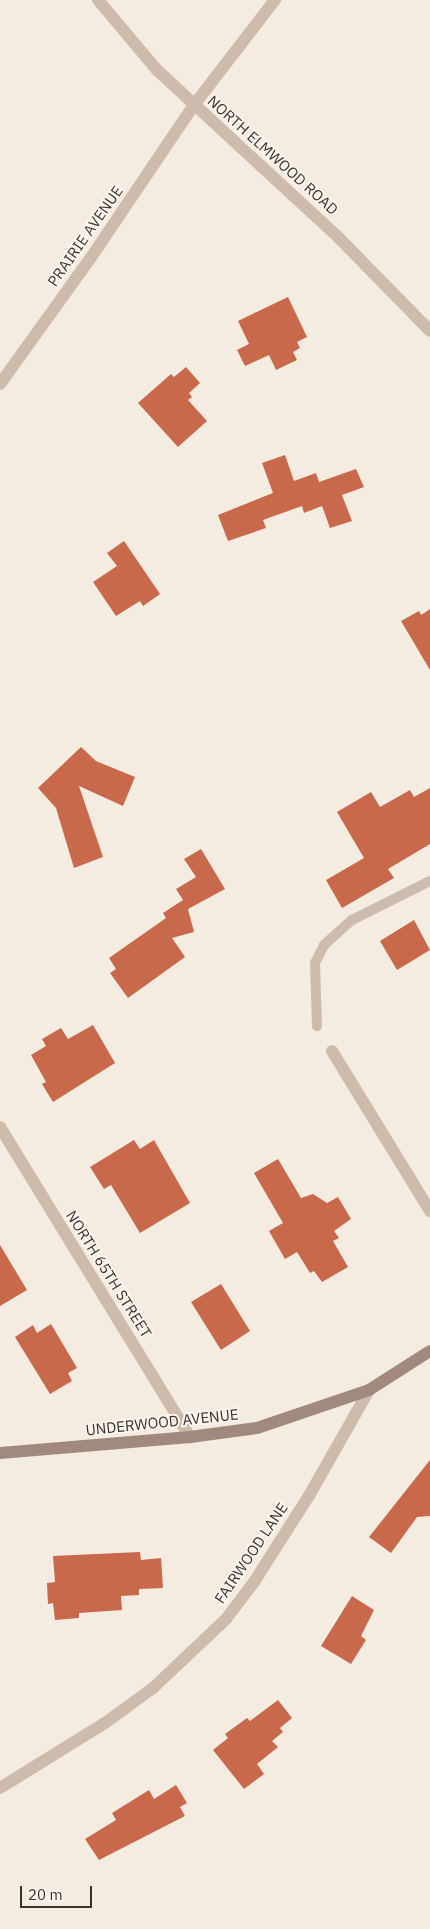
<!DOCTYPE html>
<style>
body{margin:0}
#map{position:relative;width:430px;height:1929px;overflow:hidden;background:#f4ebe1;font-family:"IBM Plex Sans",sans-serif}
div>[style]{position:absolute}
.building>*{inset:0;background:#c8694b}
.service>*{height:10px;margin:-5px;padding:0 5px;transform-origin:5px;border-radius:5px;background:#cdbbac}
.minor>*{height:12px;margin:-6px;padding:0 6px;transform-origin:6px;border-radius:6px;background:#cdbbac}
.secondary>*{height:12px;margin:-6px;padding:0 6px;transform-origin:6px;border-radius:6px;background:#a18a7d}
span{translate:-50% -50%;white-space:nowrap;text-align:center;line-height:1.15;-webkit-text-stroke:4px #fbf5ee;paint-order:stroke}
.street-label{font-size:15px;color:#3b302b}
.scale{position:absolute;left:20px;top:1886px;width:72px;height:22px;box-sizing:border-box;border:2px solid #3b302b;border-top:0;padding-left:6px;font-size:15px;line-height:18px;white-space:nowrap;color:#3b302b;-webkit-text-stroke:4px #fbf5ee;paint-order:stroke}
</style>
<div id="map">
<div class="building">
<div style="clip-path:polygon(288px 297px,307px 337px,297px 342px,300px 348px,293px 352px,297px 360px,276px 370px,269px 355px,245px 366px,237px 350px,249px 344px,238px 321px)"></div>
<div style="clip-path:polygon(186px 367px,200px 383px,189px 393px,192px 397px,188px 400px,207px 421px,178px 447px,138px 403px,171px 374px,174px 377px)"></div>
<div style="clip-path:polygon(285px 455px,294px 481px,316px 473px,319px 482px,356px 469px,364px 487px,342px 495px,352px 521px,330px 528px,322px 506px,304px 513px,302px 506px,263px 520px,266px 528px,228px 541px,218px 515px,273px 493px,262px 463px)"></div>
<div style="clip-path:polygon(124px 541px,160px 594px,143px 606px,140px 601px,116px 616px,93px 582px,117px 566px,107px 553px)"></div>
<div style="clip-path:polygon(430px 609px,430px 670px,401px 621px,419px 611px,421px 615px)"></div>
<div style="clip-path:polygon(81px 747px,96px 761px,135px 777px,123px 806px,79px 786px,103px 857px,74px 868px,56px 808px,38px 788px)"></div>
<div style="clip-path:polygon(430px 788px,430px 844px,388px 869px,394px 878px,342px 908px,326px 880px,364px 858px,337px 812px,371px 792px,380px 807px,410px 790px,414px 797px)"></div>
<div style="clip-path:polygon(201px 849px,225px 889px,188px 909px,194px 932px,172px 938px,185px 957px,128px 998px,110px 973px,116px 969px,109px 958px,166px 918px,163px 913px,183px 900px,176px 889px,196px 877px,184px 859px)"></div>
<div style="clip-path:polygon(414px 920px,430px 950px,397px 970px,380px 941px)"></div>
<div style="clip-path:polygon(93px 1025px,115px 1063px,53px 1102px,42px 1084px,46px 1082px,31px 1055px,46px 1046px,42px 1039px,61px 1028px,68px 1039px)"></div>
<div style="clip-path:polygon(134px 1140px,140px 1149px,154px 1140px,190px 1203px,140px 1233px,111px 1185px,104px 1189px,90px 1167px)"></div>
<div style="clip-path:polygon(278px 1159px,301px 1198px,313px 1194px,327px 1203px,338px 1197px,351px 1219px,334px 1231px,339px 1238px,333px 1241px,348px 1267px,322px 1282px,314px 1271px,310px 1273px,297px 1252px,285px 1259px,269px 1231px,283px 1223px,254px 1173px)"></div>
<div style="clip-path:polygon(0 1245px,27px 1290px,0 1306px)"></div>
<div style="clip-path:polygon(221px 1284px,250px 1331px,221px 1350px,191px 1302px)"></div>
<div style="clip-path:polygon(51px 1324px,77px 1368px,68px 1373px,72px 1381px,50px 1394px,15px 1337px,33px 1325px,37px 1333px)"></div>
<div style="clip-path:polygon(430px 1460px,430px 1516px,417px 1517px,391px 1553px,369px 1537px)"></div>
<div style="clip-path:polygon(140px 1552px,141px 1560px,161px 1558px,163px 1588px,139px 1589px,139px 1595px,121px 1596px,122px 1610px,79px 1613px,79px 1618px,55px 1620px,53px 1603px,48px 1604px,47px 1583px,55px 1582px,53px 1556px)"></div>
<div style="clip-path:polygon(352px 1596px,374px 1610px,361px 1636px,366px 1640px,351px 1664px,321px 1646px)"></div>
<div style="clip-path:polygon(278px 1700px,292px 1718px,280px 1728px,283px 1732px,272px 1741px,278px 1747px,257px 1764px,264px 1774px,244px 1789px,213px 1750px,228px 1738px,225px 1734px,247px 1718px,250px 1721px)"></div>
<div style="clip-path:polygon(176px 1785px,187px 1803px,180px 1807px,185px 1816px,99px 1860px,85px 1839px,116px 1820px,112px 1813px,149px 1790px,154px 1799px)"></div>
</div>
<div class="service">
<div style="left:317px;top:1026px;width:63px;rotate:-91.8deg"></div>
<div style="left:315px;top:963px;width:20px;rotate:-63deg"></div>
<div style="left:324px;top:945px;width:38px;rotate:-42deg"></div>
<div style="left:352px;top:920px;width:87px;rotate:-26.6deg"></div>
</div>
<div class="minor">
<div style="left:98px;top:0;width:92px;rotate:49.9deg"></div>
<div style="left:157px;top:70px;width:248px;rotate:42.7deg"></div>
<div style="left:339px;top:238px;width:130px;rotate:45.6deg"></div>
<div style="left:0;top:384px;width:158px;rotate:-54.3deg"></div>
<div style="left:92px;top:256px;width:182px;rotate:-56deg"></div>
<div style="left:194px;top:105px;width:133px;rotate:-52.4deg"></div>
<div style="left:332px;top:1051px;width:188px;rotate:58.5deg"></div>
<div style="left:0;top:1127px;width:364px;rotate:58.5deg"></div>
<div style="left:0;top:1788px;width:123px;rotate:-31.8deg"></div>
<div style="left:105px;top:1723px;width:59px;rotate:-36.1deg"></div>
<div style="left:153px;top:1688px;width:100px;rotate:-43.4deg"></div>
<div style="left:226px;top:1619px;width:46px;rotate:-52.9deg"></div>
<div style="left:254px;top:1582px;width:104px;rotate:-57.5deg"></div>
<div style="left:310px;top:1494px;width:120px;rotate:-60.4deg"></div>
</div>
<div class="secondary">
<div style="left:0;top:1453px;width:191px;rotate:-4.8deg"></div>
<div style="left:190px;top:1437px;width:68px;rotate:-7.7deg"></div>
<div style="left:257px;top:1428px;width:118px;rotate:-18.7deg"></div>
<div style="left:369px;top:1390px;width:72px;rotate:-32.6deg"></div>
</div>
<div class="street-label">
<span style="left:273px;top:155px;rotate:42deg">NORTH ELMWOOD ROAD</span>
<span style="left:85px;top:236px;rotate:-55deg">PRAIRIE AVENUE</span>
<span style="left:109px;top:1274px;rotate:58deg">NORTH 65TH STREET</span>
<span style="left:162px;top:1422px;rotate:-6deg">UNDERWOOD AVENUE</span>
<span style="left:251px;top:1553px;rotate:-56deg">FAIRWOOD LANE</span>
</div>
<div class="scale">20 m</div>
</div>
